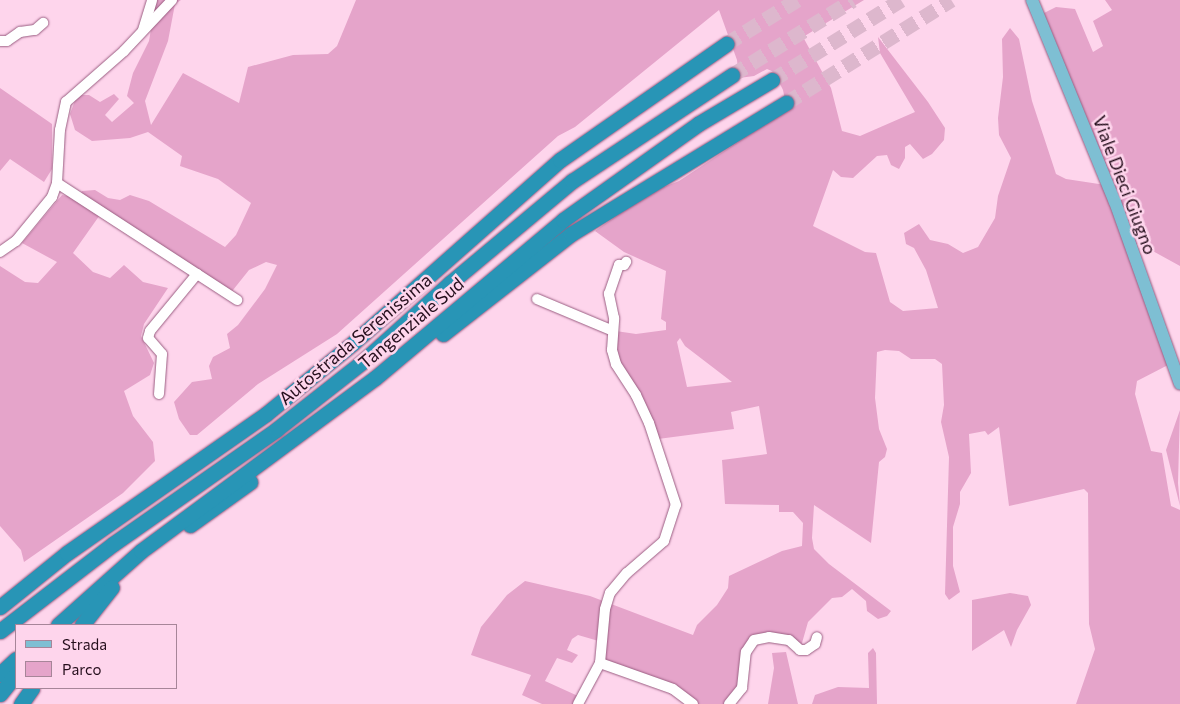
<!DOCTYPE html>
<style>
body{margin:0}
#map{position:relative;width:1180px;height:704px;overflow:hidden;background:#fed5ec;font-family:Commissioner,sans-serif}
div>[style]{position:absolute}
.green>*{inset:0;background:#e5a4ca}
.highway-tunnel>*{height:15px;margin-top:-7.5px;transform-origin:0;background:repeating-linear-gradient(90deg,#ddb7cd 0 15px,transparent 0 23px)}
.roads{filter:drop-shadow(0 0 1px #9a5e82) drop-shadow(0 0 1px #9a5e82)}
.minor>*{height:10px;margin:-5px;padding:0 5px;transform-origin:5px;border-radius:5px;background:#fff}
.major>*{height:12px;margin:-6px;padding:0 6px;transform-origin:6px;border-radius:6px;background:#7ebfd3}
.highway>*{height:15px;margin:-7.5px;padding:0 7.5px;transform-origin:7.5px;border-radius:7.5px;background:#2895b6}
span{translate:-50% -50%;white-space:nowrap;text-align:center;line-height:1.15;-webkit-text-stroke:5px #fed5ec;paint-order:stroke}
.street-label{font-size:18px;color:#250e1c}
.legend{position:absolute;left:15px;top:624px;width:162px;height:65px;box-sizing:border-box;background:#fed5ec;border:1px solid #a78599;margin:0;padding:6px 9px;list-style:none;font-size:15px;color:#250e1c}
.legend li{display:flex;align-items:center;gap:10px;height:25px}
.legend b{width:25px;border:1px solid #a78599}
</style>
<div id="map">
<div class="green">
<div style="clip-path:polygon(evenodd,156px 0,181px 0,175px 4px,168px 41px,145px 101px,151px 125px,183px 73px,239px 103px,248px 67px,293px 55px,328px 54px,337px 46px,356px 0,864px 0,803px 37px,831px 88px,842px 131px,860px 136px,915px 112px,880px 53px,878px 37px,928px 102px,945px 128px,944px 140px,932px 154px,923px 159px,910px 144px,905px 147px,905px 158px,899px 169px,891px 165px,887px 155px,877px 156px,853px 178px,841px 177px,833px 170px,813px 226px,865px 252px,876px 253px,890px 302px,903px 311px,938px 308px,926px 270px,914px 248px,906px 244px,904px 233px,919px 224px,930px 240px,948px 244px,963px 253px,978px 247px,995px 218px,998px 196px,1011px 158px,999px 135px,998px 118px,1003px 77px,1002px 39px,1010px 28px,1019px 39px,1032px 101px,1056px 174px,1066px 179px,1112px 186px,1040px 15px,1056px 7px,1075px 9px,1093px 52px,1103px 46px,1093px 21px,1112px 10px,1105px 0,1180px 0,1180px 266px,1140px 244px,1127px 245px,1168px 365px,1137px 381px,1135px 394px,1151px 451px,1162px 453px,1171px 506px,1180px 510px,1180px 704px,1076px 704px,1095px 649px,1089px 624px,1088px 493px,1084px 489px,1009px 506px,999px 427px,988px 435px,985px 431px,969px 434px,971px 473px,960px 492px,960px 504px,953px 527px,953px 566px,960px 592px,949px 600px,945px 594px,949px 457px,941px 422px,944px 405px,942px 364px,935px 359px,911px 359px,899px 351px,885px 350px,877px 352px,875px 398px,879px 429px,887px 449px,885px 457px,879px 462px,871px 543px,814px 505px,812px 538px,814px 549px,829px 564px,891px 611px,887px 616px,878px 619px,867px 611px,866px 601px,852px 589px,842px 597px,832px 598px,808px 622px,800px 650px,767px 637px,746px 652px,742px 688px,729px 704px,693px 704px,687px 697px,600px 663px,602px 642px,578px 635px,572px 639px,567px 650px,578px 655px,572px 663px,557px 658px,545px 681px,578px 696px,574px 704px,542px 704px,522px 695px,531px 675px,471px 655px,481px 627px,507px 595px,525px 581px,590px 596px,693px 635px,697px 625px,717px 605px,728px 588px,729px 576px,782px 551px,802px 546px,803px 523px,793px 512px,779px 512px,779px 505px,725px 504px,722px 460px,767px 454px,759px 406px,731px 412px,734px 429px,658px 439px,621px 367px,616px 354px,616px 331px,636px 334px,666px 330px,666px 322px,661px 319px,666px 271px,624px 252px,595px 231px,651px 192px,679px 181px,787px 110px,783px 90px,774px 72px,767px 69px,754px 76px,739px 78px,737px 60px,719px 10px,575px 127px,558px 136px,337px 334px,258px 384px,197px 435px,190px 435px,179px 419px,174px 402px,192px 382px,212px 379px,209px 366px,213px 357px,230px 348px,227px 334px,238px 325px,265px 289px,277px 265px,266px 262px,249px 270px,229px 295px,102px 212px,73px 253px,93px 272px,110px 278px,124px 265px,143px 282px,168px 288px,144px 324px,141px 336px,154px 363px,150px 375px,124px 391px,133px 416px,153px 442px,155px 461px,123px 493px,24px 562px,21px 550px,0 526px,0 266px,25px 282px,38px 283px,57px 262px,22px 243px,62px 195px,79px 198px,82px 191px,95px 190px,108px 198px,120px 200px,130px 195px,149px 201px,225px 247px,236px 235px,251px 203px,218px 179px,180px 166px,182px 156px,148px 132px,130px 138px,92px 141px,75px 130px,70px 114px,77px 95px,89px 95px,100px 102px,114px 94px,119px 99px,105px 115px,112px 122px,134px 103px,127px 96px,128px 92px,133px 73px,149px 41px,156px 0,680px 338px,685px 346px,732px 382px,687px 387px,677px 342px,680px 338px)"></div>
<div style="clip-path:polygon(0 88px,52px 124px,52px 169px,44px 182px,10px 159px,0 171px)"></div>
<div style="clip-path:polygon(1180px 410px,1178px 483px,1180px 506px,1166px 450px)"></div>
<div style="clip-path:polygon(1010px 593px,1028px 596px,1031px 605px,1017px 630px,1011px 647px,1004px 630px,972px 651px,972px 600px)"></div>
<div style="clip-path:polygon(873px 648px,876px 653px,877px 704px,812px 704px,815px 695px,838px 687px,869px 688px,868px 653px)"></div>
<div style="clip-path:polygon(786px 652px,798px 704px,768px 704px,774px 668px,772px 653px)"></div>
</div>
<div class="highway-tunnel">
<div style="left:726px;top:44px;width:84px;rotate:-31.8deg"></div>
<div style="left:732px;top:75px;width:142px;rotate:-31.8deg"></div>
<div style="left:772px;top:80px;width:152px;rotate:-31.8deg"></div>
<div style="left:786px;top:103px;width:195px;rotate:-32deg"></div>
</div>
<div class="roads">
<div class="minor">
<div style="left:143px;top:30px;width:31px;rotate:-73deg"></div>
<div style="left:0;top:41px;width:7px"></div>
<div style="left:7px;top:41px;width:16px;rotate:-35deg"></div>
<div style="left:20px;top:32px;width:15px;rotate:-8deg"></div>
<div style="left:35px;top:30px;width:11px;rotate:-41deg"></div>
<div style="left:57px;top:183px;width:215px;rotate:33deg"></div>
<div style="left:0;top:252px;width:19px;rotate:-35deg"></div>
<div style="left:16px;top:241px;width:57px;rotate:-50.7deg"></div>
<div style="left:52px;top:197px;width:15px;rotate:-70deg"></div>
<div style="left:57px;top:183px;width:53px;rotate:-86.8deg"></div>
<div style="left:60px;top:130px;width:29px;rotate:-78deg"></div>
<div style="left:66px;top:102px;width:77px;rotate:-41.3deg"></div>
<div style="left:124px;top:51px;width:70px;rotate:-46.7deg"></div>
<div style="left:537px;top:299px;width:80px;rotate:22.7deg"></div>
<div style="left:159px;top:394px;width:40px;rotate:-85.7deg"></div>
<div style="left:162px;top:354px;width:21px;rotate:-131deg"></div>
<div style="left:148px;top:338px;width:7px;rotate:-74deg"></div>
<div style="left:150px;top:331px;width:74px;rotate:-50.5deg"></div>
<div style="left:600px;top:663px;width:77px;rotate:19.6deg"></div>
<div style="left:673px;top:689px;width:25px;rotate:37deg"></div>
<div style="left:578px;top:704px;width:47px;rotate:-61.8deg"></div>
<div style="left:600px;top:663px;width:54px;rotate:-84.7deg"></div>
<div style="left:605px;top:609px;width:17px;rotate:-73deg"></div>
<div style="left:610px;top:593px;width:26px;rotate:-50deg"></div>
<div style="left:627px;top:573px;width:49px;rotate:-40.9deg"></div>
<div style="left:664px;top:541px;width:38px;rotate:-72deg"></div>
<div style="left:676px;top:505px;width:86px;rotate:-108.2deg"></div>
<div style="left:649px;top:423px;width:31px;rotate:-115deg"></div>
<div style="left:636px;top:395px;width:37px;rotate:-123deg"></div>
<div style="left:616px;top:364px;width:15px;rotate:-106deg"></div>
<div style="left:612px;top:350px;width:32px;rotate:-86deg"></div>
<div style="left:614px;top:318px;width:25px;rotate:-102deg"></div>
<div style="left:609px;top:294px;width:31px;rotate:-71deg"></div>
<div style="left:619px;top:265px;width:5px"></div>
<div style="left:624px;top:265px;width:4px;rotate:-56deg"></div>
<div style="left:729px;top:704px;width:21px;rotate:-51deg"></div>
<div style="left:742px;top:688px;width:36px;rotate:-84deg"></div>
<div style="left:746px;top:652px;width:14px;rotate:-56deg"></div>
<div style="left:754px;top:640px;width:15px;rotate:-11deg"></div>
<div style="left:769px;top:637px;width:20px;rotate:9deg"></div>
<div style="left:789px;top:640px;width:15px;rotate:42deg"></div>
<div style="left:800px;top:650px;width:6px"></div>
<div style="left:806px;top:650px;width:11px;rotate:-34deg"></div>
<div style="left:815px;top:644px;width:7px;rotate:-74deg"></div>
</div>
<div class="major">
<div style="left:1032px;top:0;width:218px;rotate:67.7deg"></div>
<div style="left:1115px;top:202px;width:193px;rotate:70.3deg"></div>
</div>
<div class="highway">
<div style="left:443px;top:334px;width:162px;rotate:-38deg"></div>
<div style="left:571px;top:234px;width:252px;rotate:-31.4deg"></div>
<div style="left:190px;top:525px;width:74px;rotate:-35.6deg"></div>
<div style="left:0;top:607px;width:86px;rotate:-38.9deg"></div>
<div style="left:67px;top:553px;width:243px;rotate:-34.9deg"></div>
<div style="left:266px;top:414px;width:112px;rotate:-39.2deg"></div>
<div style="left:353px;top:343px;width:276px;rotate:-41.5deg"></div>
<div style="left:560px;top:160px;width:203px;rotate:-34.9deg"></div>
<div style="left:58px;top:625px;width:111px;rotate:-41.7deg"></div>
<div style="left:141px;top:551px;width:291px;rotate:-36.5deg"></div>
<div style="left:375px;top:378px;width:246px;rotate:-40deg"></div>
<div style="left:563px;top:220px;width:166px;rotate:-35.4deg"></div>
<div style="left:698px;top:124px;width:86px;rotate:-30.7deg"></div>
<div style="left:82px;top:625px;width:48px;rotate:-51.7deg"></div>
<div style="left:0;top:631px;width:143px;rotate:-37.6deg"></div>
<div style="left:113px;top:544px;width:200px;rotate:-35deg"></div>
<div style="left:277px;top:429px;width:108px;rotate:-38.2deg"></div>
<div style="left:362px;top:362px;width:118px;rotate:-41.9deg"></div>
<div style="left:450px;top:283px;width:159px;rotate:-39.9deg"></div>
<div style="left:572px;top:181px;width:192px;rotate:-33.5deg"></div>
<div style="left:0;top:674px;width:22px;rotate:-43deg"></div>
<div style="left:0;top:694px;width:26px;rotate:-51deg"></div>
<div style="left:21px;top:704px;width:19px;rotate:-55deg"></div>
</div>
</div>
<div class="street-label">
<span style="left:1125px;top:185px;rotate:69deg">Viale Dieci Giugno</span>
<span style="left:411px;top:323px;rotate:-40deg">Tangenziale Sud</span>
<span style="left:355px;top:339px;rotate:-40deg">Autostrada Serenissima</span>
</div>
<ul class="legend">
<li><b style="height:6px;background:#7ebfd3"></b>Strada</li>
<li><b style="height:14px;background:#e5a4ca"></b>Parco</li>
</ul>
</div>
